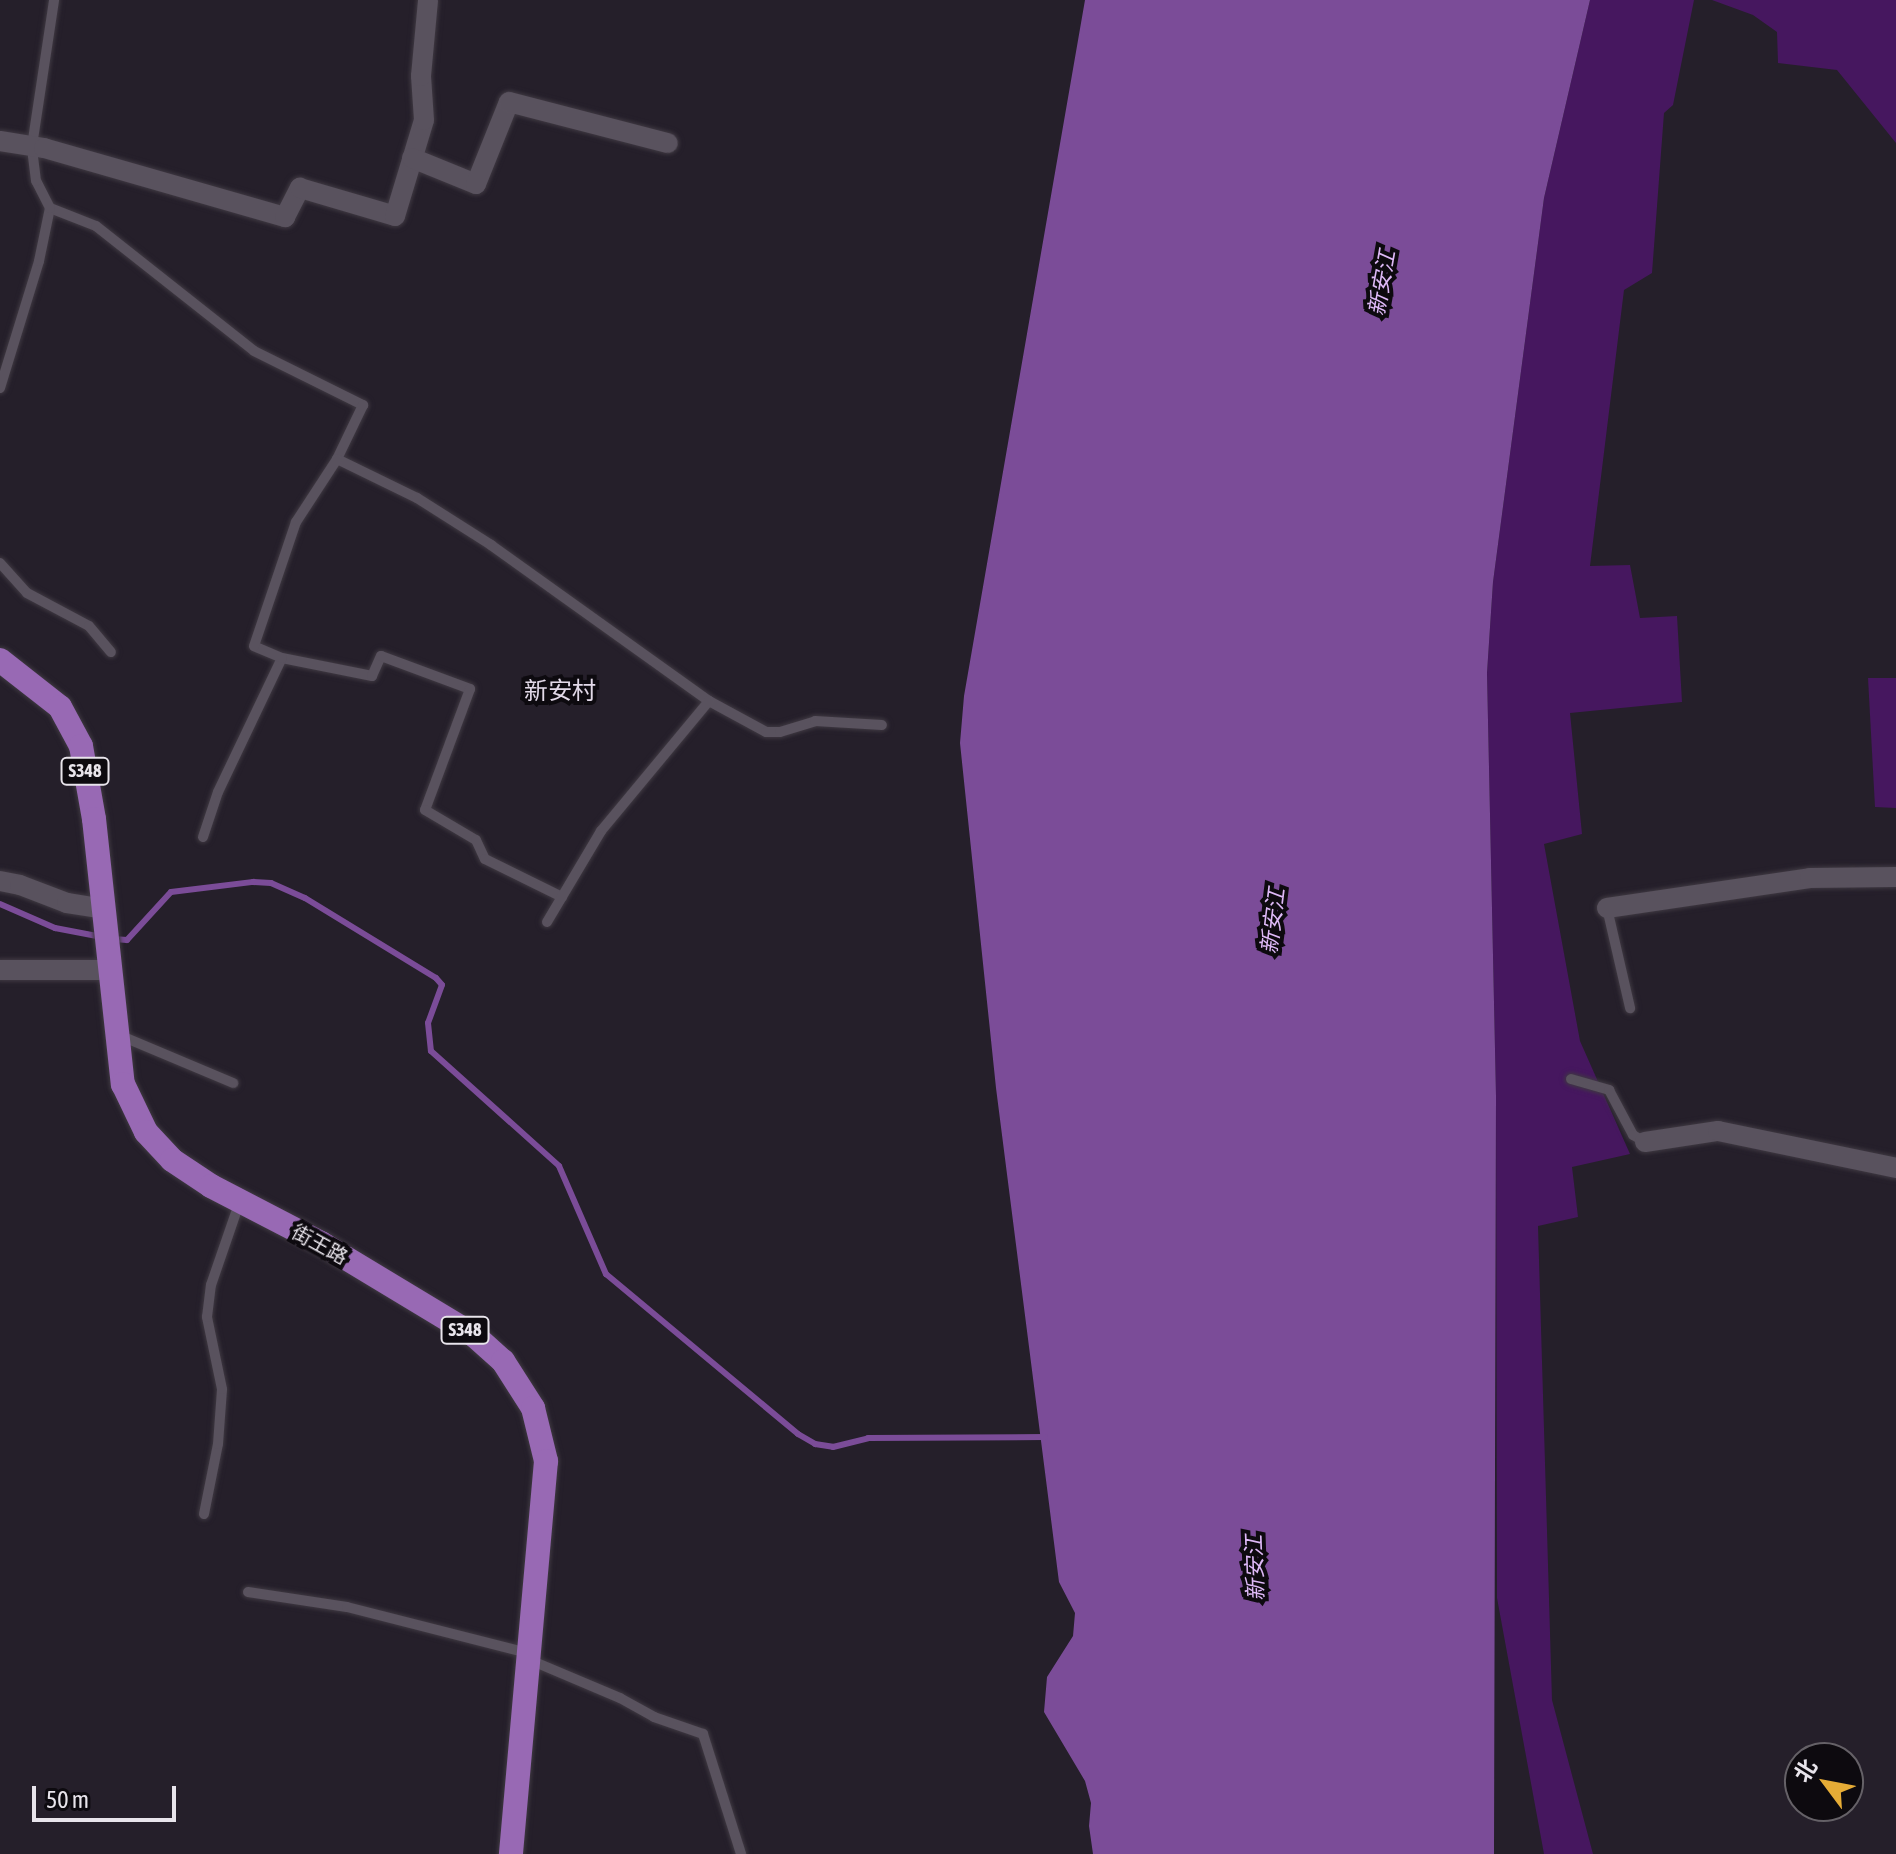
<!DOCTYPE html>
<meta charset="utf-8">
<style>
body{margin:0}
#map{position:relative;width:1896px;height:1854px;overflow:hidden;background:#251f2a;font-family:"Asap Condensed","Noto Sans SC",sans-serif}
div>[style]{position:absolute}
.green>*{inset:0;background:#46175f}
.water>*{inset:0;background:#7b4c98}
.stream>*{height:6px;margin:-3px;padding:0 3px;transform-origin:3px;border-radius:3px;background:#7b4c98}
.roads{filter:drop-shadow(0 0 2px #3f3942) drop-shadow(0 0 2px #3f3942)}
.service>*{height:10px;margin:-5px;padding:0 5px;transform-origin:5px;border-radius:5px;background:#59525e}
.minor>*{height:20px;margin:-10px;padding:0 10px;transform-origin:10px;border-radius:10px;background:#59525e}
.primary>*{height:24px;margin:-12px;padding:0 12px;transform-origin:12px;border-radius:12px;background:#9869b4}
span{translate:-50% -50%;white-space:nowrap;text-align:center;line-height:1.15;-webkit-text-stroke:8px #0d0a0f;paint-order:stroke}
.shield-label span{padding:2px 6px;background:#0d0a0f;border:2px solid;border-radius:6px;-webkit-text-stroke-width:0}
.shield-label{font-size:18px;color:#e8e4eb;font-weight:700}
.street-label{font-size:20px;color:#e8e4eb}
.water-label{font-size:22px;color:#deb9f7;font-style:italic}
.quarter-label{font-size:24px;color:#e2d9e8}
.north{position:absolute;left:1784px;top:1742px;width:80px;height:80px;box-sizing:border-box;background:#0d0a0f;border:2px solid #656167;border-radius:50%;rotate:302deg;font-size:22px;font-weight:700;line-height:32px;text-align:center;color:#e8e4eb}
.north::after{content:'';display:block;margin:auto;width:28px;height:36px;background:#e6ac36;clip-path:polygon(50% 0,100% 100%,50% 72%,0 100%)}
.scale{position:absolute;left:32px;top:1786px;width:144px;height:36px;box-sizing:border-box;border:4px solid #e8e4eb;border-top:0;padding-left:10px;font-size:24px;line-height:28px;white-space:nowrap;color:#e8e4eb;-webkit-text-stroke:6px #0d0a0f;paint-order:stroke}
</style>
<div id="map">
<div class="green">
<div style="clip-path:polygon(1590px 0,1694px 0,1673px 105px,1664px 113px,1652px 273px,1624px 290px,1590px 566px,1630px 565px,1640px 618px,1677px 616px,1682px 702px,1570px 713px,1582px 834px,1544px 844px,1580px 1041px,1630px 1154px,1572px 1167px,1578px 1217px,1538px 1226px,1552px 1700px,1593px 1854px,1544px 1854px,1497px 1598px,1496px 1096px,1487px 673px,1493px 582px,1544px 198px)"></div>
<div style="clip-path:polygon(1712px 0,1896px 0,1896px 143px,1837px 70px,1778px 63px,1777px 32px,1753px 15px)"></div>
<div style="clip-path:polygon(1868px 678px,1896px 678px,1896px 808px,1875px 807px)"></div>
</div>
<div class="water">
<div style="clip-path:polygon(1085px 0,1590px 0,1544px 198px,1493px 582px,1487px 673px,1496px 1096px,1494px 1854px,1093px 1854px,1089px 1826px,1091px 1803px,1085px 1781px,1044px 1712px,1047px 1677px,1073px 1636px,1075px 1613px,1059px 1582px,996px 1088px,960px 743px,964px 696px)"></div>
</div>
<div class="stream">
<div style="left:0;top:904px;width:60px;rotate:23.6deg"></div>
<div style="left:55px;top:928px;width:48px;rotate:10.8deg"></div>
<div style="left:113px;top:939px;width:14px;rotate:4deg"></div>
<div style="left:127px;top:940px;width:65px;rotate:-47.5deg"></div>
<div style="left:171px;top:892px;width:83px;rotate:-7deg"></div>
<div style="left:253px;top:882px;width:18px;rotate:3deg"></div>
<div style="left:271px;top:883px;width:37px;rotate:24deg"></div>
<div style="left:305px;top:898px;width:153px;rotate:31.4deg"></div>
<div style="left:436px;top:978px;width:9px;rotate:49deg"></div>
<div style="left:442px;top:985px;width:40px;rotate:110.2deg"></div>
<div style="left:428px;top:1023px;width:28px;rotate:84deg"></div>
<div style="left:431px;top:1051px;width:172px;rotate:41.9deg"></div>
<div style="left:559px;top:1166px;width:118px;rotate:66.5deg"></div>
<div style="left:606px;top:1274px;width:250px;rotate:39.8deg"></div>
<div style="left:798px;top:1434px;width:20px;rotate:30deg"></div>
<div style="left:815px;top:1444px;width:18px;rotate:9deg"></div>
<div style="left:833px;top:1447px;width:36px;rotate:-14deg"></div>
<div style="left:868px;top:1438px;width:177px;rotate:-0.3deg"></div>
</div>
<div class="roads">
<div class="service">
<div style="left:50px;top:208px;width:49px;rotate:21.4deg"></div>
<div style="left:96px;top:226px;width:201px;rotate:38.3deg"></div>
<div style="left:254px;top:351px;width:122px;rotate:26.4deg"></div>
<div style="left:363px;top:405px;width:60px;rotate:115.7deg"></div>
<div style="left:337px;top:459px;width:89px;rotate:26deg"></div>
<div style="left:417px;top:498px;width:88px;rotate:32.4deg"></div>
<div style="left:491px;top:545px;width:268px;rotate:35.6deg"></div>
<div style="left:709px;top:701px;width:65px;rotate:28.5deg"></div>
<div style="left:766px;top:732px;width:14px"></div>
<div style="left:780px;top:732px;width:37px;rotate:-17deg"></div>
<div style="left:815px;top:721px;width:67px;rotate:3.4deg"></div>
<div style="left:0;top:388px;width:133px;rotate:-72.9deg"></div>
<div style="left:39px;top:261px;width:54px;rotate:-78.3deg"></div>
<div style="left:50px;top:208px;width:30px;rotate:-117deg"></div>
<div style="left:36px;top:181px;width:35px;rotate:-97deg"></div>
<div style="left:32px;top:146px;width:148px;rotate:-81.4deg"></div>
<div style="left:0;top:563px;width:40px;rotate:48deg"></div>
<div style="left:27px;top:593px;width:70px;rotate:28deg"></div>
<div style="left:89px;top:626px;width:34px;rotate:50deg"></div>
<div style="left:282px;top:658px;width:92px;rotate:11.3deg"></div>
<div style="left:372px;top:676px;width:22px;rotate:-66deg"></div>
<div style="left:381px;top:656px;width:95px;rotate:20.3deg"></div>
<div style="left:470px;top:689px;width:129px;rotate:110.4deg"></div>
<div style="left:425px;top:810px;width:59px;rotate:30.5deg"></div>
<div style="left:476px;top:840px;width:21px;rotate:65deg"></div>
<div style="left:485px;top:859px;width:86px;rotate:26.3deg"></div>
<div style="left:203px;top:837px;width:47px;rotate:-71.6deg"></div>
<div style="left:218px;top:792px;width:148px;rotate:-64.5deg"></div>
<div style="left:282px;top:658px;width:30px;rotate:-157deg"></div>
<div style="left:254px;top:646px;width:131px;rotate:-71.3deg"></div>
<div style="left:296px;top:522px;width:75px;rotate:-56.9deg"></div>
<div style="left:1607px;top:908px;width:103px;rotate:77deg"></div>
<div style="left:547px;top:922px;width:106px;rotate:-59.3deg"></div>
<div style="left:601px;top:831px;width:169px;rotate:-50.3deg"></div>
<div style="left:119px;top:1035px;width:124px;rotate:22.8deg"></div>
<div style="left:1571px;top:1079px;width:40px;rotate:16deg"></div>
<div style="left:1609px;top:1090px;width:51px;rotate:61.9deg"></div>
<div style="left:1633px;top:1135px;width:14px;rotate:30deg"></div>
<div style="left:204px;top:1514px;width:71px;rotate:-78.7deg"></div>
<div style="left:218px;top:1444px;width:55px;rotate:-85.8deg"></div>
<div style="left:222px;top:1389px;width:74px;rotate:-101.8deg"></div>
<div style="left:207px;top:1317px;width:32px;rotate:-83deg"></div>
<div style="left:211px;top:1285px;width:89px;rotate:-71deg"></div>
<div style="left:248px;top:1592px;width:100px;rotate:8.6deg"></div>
<div style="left:347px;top:1607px;width:186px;rotate:14.3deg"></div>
<div style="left:530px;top:1660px;width:98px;rotate:22.9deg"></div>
<div style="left:620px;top:1698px;width:39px;rotate:29deg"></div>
<div style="left:654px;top:1717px;width:52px;rotate:19.1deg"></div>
<div style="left:703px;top:1734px;width:126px;rotate:72.4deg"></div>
</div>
<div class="minor">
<div style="left:0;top:141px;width:45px;rotate:9deg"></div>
<div style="left:44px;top:148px;width:251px;rotate:16deg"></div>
<div style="left:285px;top:217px;width:33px;rotate:-63deg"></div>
<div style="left:300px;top:188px;width:99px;rotate:16.4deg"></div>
<div style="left:395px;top:216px;width:100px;rotate:-73.2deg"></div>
<div style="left:424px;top:120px;width:44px;rotate:-93.9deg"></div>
<div style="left:421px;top:76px;width:76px;rotate:-84.7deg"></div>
<div style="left:412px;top:158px;width:69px;rotate:22.1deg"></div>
<div style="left:476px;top:184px;width:88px;rotate:-68.1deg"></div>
<div style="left:509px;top:102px;width:164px;rotate:14.5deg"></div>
<div style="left:0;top:881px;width:20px;rotate:11deg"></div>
<div style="left:20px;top:885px;width:50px;rotate:21deg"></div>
<div style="left:67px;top:903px;width:36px;rotate:9deg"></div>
<div style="left:1607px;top:908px;width:205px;rotate:-8.4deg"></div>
<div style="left:1810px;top:878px;width:86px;rotate:-0.7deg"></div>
<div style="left:0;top:970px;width:110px"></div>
<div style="left:1645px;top:1142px;width:74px;rotate:-8.6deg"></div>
<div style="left:1718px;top:1131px;width:182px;rotate:11.7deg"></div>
</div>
<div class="primary">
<div style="left:0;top:660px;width:76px;rotate:38.1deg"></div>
<div style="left:60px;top:707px;width:44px;rotate:61.7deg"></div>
<div style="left:81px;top:746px;width:74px;rotate:79.9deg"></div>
<div style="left:94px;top:819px;width:267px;rotate:83.8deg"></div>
<div style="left:123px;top:1084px;width:53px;rotate:64.4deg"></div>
<div style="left:146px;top:1132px;width:38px;rotate:47deg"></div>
<div style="left:172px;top:1160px;width:47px;rotate:33.7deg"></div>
<div style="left:211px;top:1186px;width:124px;rotate:27.4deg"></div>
<div style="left:321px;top:1243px;width:180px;rotate:31.1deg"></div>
<div style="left:475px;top:1336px;width:38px;rotate:42deg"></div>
<div style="left:503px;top:1361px;width:56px;rotate:57.4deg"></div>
<div style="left:533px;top:1408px;width:55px;rotate:76.2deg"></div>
<div style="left:546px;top:1461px;width:395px;rotate:95.1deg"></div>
</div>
</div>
<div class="shield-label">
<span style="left:85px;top:771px">S348</span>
<span style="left:465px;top:1330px">S348</span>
</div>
<div class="street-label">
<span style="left:320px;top:1244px;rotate:29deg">街王路</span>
</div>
<div class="water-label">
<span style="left:1382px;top:283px;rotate:-80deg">新安江</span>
<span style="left:1273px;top:921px;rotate:-83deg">新安江</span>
<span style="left:1255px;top:1568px;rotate:-92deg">新安江</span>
</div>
<div class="quarter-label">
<span style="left:560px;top:691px">新安村</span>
</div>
<div class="north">北</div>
<div class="scale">50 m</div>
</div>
